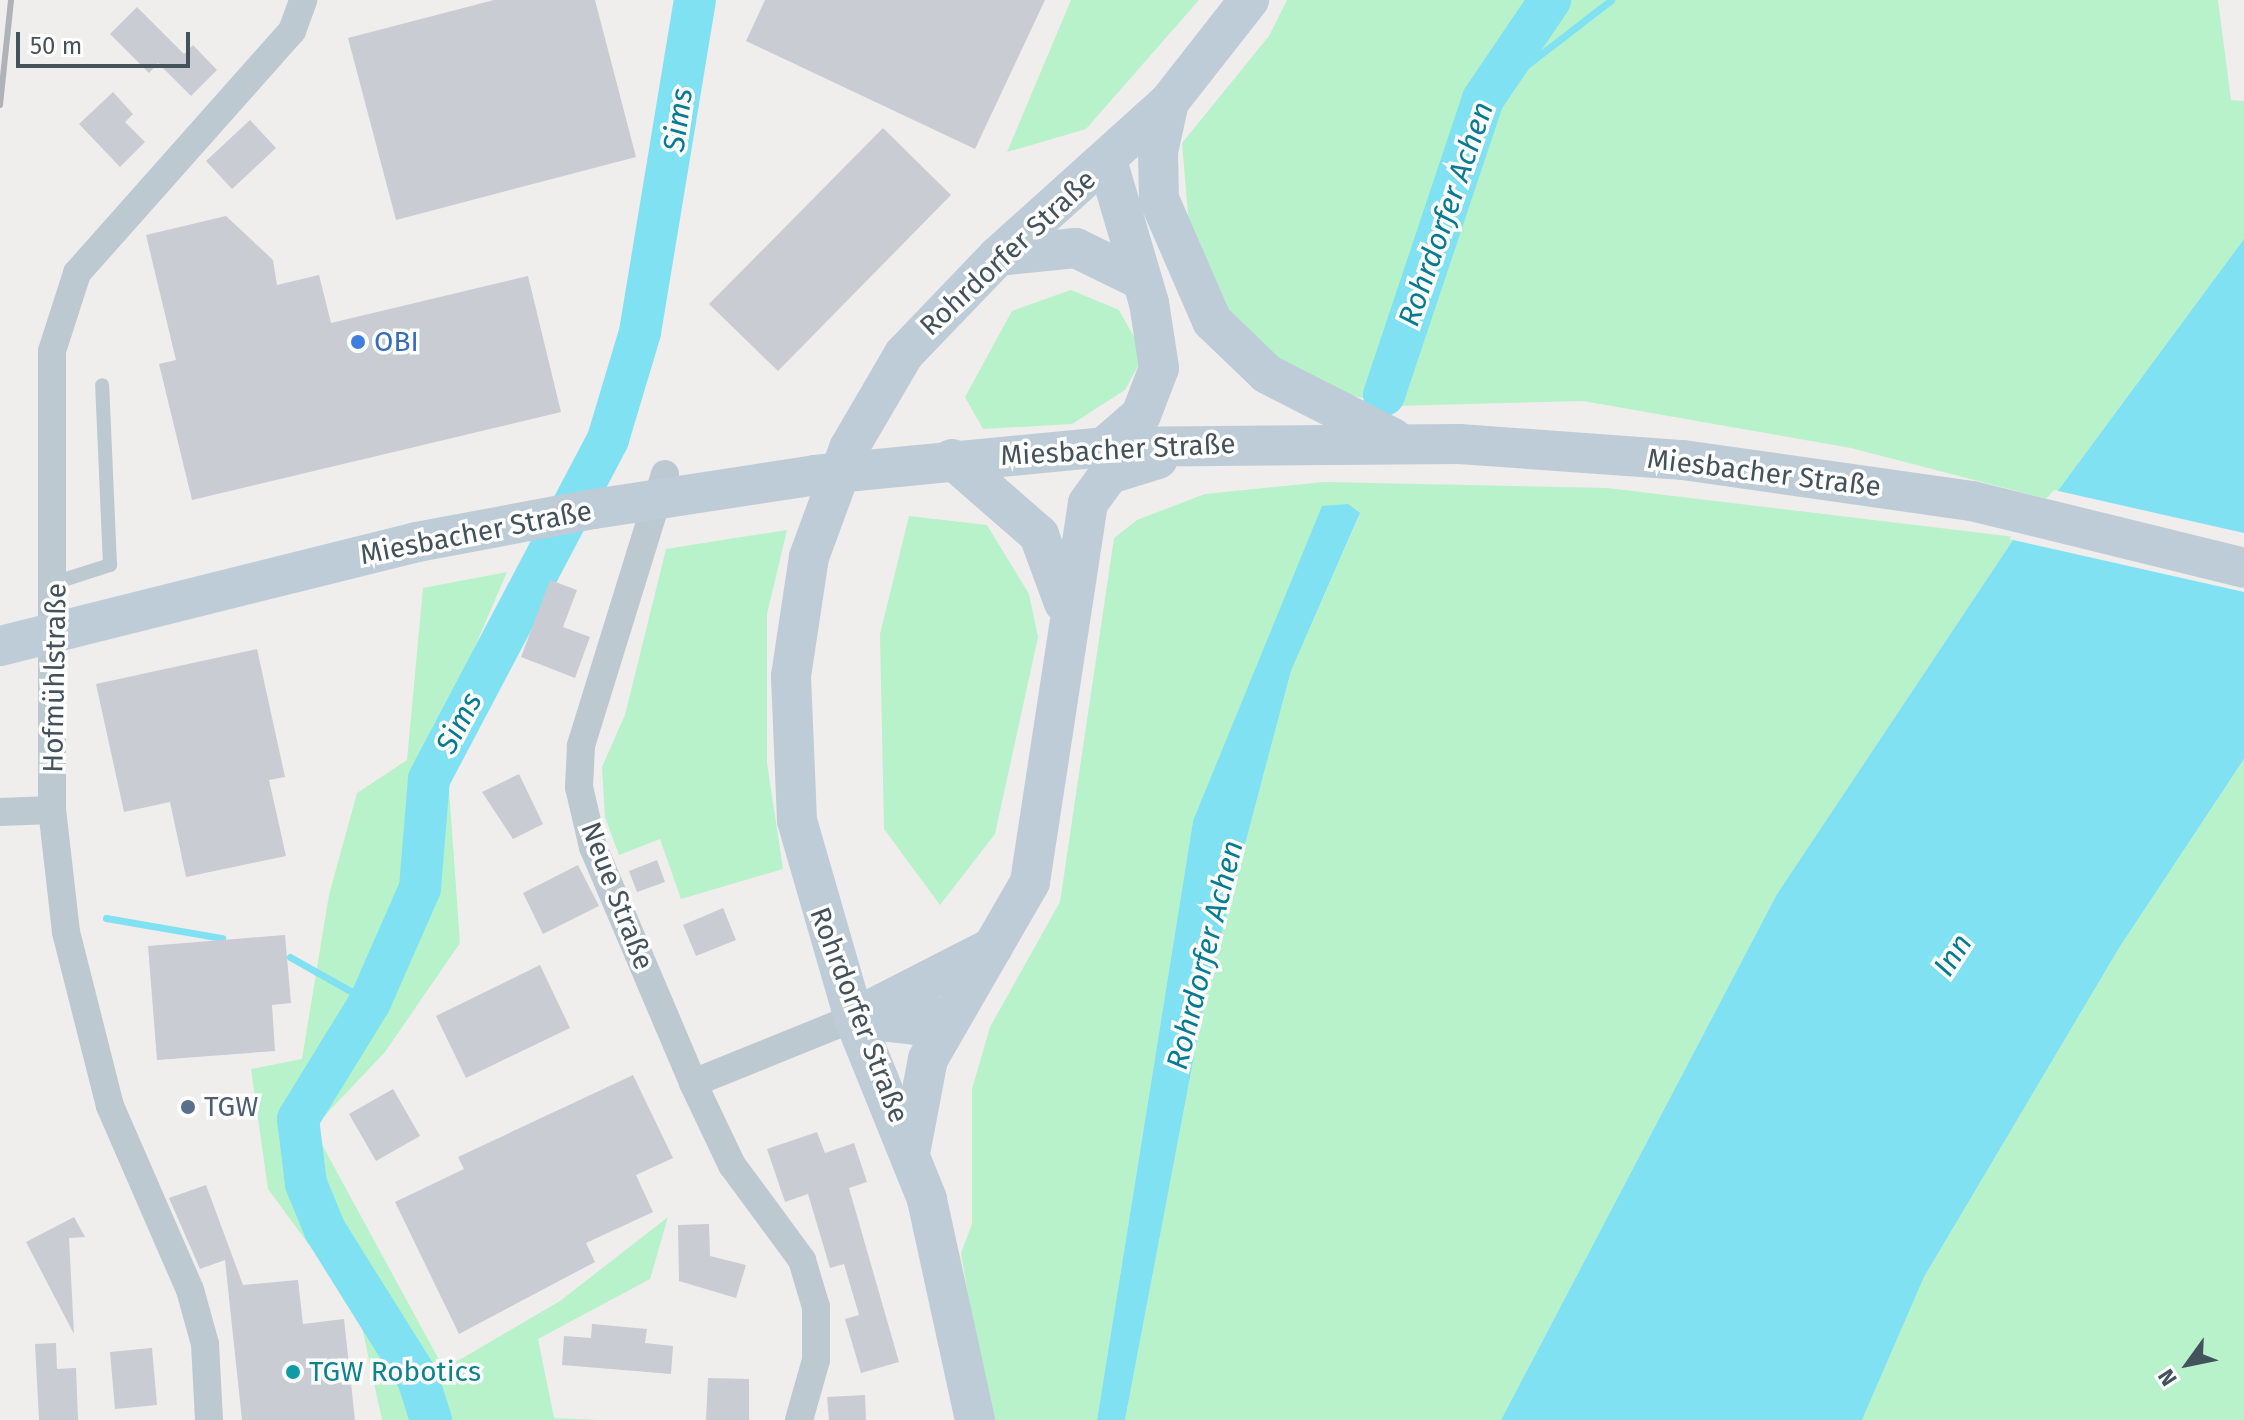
<!DOCTYPE html>
<meta charset="utf-8">
<style>
body{margin:0}
#map{position:relative;width:2244px;height:1420px;overflow:hidden;background:#f0eded;font-family:"Fira Sans",sans-serif}
div>[style]{position:absolute}
.green>*{inset:0;background:#b7f2cb}
.water>*{inset:0;background:#80e1f3}
.pier>*{inset:0;background:#f0eded}
.stream>*{height:7px;margin:-3.5px;padding:0 3.5px;transform-origin:3.5px;border-radius:3.5px;background:#80e1f3}
.river>*{height:42px;margin:-21px;padding:0 21px;transform-origin:21px;border-radius:21px;background:#80e1f3}
.building>*{inset:0;background:#c9ccd3}
.service>*{height:14px;margin:-7px;padding:0 7px;transform-origin:7px;border-radius:7px;background:#bcc9d1}
.minor>*{height:28px;margin:-14px;padding:0 14px;transform-origin:14px;border-radius:14px;background:#bcc9d1}
.secondary>*{height:40px;margin:-20px;padding:0 20px;transform-origin:20px;border-radius:20px;background:#beccd8}
.rail>*{height:6px;margin:-3px;padding:0 3px;transform-origin:3px;border-radius:3px;background:#afb3b9}
.dots>*{width:22px;height:22px;translate:-50% -50%;box-sizing:border-box;border:4px solid #fff;border-radius:50%}
span{translate:-50% -50%;white-space:nowrap;text-align:center;line-height:1.15;-webkit-text-stroke:7px #fff;paint-order:stroke}
.street-label{font-size:28px;color:#44525c}
.shop-label{font-size:28px;color:#366cbe}
.left{translate:0 -50%;text-align:left}
.service-label{font-size:28px;color:#4e5e75}
.culture-label{font-size:28px;color:#0d838f}
.water-label{font-size:30px;color:#037b93;font-style:italic}
.north{position:absolute;left:2148px;top:1324px;width:80px;height:80px;-webkit-text-stroke:6px #fff;paint-order:stroke;rotate:237deg;font-size:22px;font-weight:700;line-height:32px;text-align:center;color:#44525c}
.north::after{content:'';display:block;margin:auto;width:28px;height:36px;background:#44525c;clip-path:polygon(50% 0,100% 100%,50% 72%,0 100%)}
.scale{position:absolute;left:16px;top:32px;width:174px;height:36px;box-sizing:border-box;border:4px solid #44525c;border-top:0;padding-left:10px;font-size:24px;line-height:28px;white-space:nowrap;color:#44525c;-webkit-text-stroke:6px #fff;paint-order:stroke}
</style>
<div id="map">
<div class="green">
<div style="clip-path:polygon(1071px 0,1199px 0,1086px 129px,1007px 152px)"></div>
<div style="clip-path:polygon(1287px 0,2218px 0,2231px 100px,2244px 101px,2244px 239px,2051px 500px,1851px 448px,1583px 401px,1394px 406px,1323px 388px,1229px 325px,1190px 237px,1182px 143px,1269px 36px)"></div>
<div style="clip-path:polygon(1071px 290px,1119px 310px,1144px 355px,1125px 390px,1072px 424px,983px 429px,965px 397px,1012px 311px)"></div>
<div style="clip-path:polygon(1324px 482px,1607px 488px,2015px 537px,1777px 894px,1501px 1420px,1125px 1420px,1207px 988px,1291px 671px,1360px 514px,1193px 821px,1097px 1420px,989px 1420px,961px 1253px,972px 1224px,972px 1089px,990px 1027px,1060px 902px,1114px 538px,1137px 520px,1205px 494px)"></div>
<div style="clip-path:polygon(909px 516px,987px 525px,1029px 594px,1038px 637px,995px 834px,940px 905px,884px 829px,880px 634px)"></div>
<div style="clip-path:polygon(787px 530px,767px 614px,767px 763px,783px 869px,681px 899px,660px 839px,619px 855px,605px 817px,602px 767px,625px 715px,666px 549px)"></div>
<div style="clip-path:polygon(507px 572px,444px 719px,460px 943px,385px 1052px,313px 1128px,444px 1369px,560px 1301px,668px 1217px,650px 1279px,538px 1339px,554px 1418px,602px 1420px,382px 1420px,359px 1313px,268px 1189px,251px 1069px,302px 1059px,329px 895px,357px 793px,407px 760px,423px 588px)"></div>
<div style="clip-path:polygon(2244px 759px,2244px 1420px,1862px 1420px,1924px 1277px,2119px 948px)"></div>
</div>
<div class="water">
<div style="clip-path:polygon(2244px 239px,2244px 759px,2119px 948px,1924px 1277px,1862px 1420px,1501px 1420px,1777px 894px,2015px 537px,2051px 500px)"></div>
<div style="clip-path:polygon(1348px 504px,1360px 513px,1291px 671px,1207px 988px,1125px 1420px,1097px 1420px,1193px 821px,1322px 506px)"></div>
</div>
<div class="pier">
<div style="clip-path:polygon(2054px 490px,2244px 533px,2244px 592px,2009px 539px)"></div>
</div>
<div class="stream">
<div style="left:1483px;top:99px;width:162px;rotate:-37.7deg"></div>
<div style="left:106px;top:918px;width:118px;rotate:9.8deg"></div>
<div style="left:290px;top:957px;width:92px;rotate:29.4deg"></div>
</div>
<div class="river">
<div style="left:1384px;top:395px;width:312px;rotate:-71.5deg"></div>
<div style="left:1483px;top:99px;width:120px;rotate:-55.9deg"></div>
<div style="left:431px;top:1420px;width:43px;rotate:-107.6deg"></div>
<div style="left:418px;top:1379px;width:176px;rotate:-122deg"></div>
<div style="left:325px;top:1230px;width:50px;rotate:-112.4deg"></div>
<div style="left:306px;top:1184px;width:65px;rotate:-97deg"></div>
<div style="left:298px;top:1119px;width:137px;rotate:-58.4deg"></div>
<div style="left:370px;top:1002px;width:124px;rotate:-66.3deg"></div>
<div style="left:420px;top:888px;width:109px;rotate:-85.3deg"></div>
<div style="left:429px;top:779px;width:384px;rotate:-62.2deg"></div>
<div style="left:608px;top:439px;width:112px;rotate:-73.3deg"></div>
<div style="left:640px;top:332px;width:337px;rotate:-80.6deg"></div>
</div>
<div class="building">
<div style="clip-path:polygon(494px 0,595px 0,636px 157px,396px 220px,348px 38px)"></div>
<div style="clip-path:polygon(765px 0,1045px 0,975px 149px,746px 41px)"></div>
<div style="clip-path:polygon(137px 7px,184px 54px,193px 45px,217px 70px,191px 96px,158px 63px,149px 73px,110px 34px)"></div>
<div style="clip-path:polygon(113px 92px,133px 114px,125px 122px,145px 142px,120px 167px,79px 124px)"></div>
<div style="clip-path:polygon(250px 120px,276px 148px,232px 189px,206px 161px)"></div>
<div style="clip-path:polygon(883px 128px,951px 195px,778px 371px,709px 304px)"></div>
<div style="clip-path:polygon(226px 216px,273px 260px,277px 285px,319px 275px,331px 323px,528px 276px,561px 412px,192px 500px,159px 364px,176px 360px,146px 235px)"></div>
<div style="clip-path:polygon(550px 580px,577px 590px,563px 627px,590px 637px,575px 678px,521px 657px)"></div>
<div style="clip-path:polygon(257px 649px,285px 777px,269px 780px,286px 856px,186px 877px,170px 802px,124px 812px,96px 684px)"></div>
<div style="clip-path:polygon(519px 774px,543px 824px,513px 839px,482px 792px)"></div>
<div style="clip-path:polygon(657px 860px,665px 882px,637px 892px,629px 871px)"></div>
<div style="clip-path:polygon(578px 865px,599px 906px,543px 934px,523px 893px)"></div>
<div style="clip-path:polygon(723px 908px,736px 940px,696px 956px,683px 925px)"></div>
<div style="clip-path:polygon(285px 935px,291px 1003px,272px 1005px,275px 1051px,157px 1060px,148px 946px)"></div>
<div style="clip-path:polygon(540px 965px,570px 1028px,466px 1078px,436px 1016px)"></div>
<div style="clip-path:polygon(633px 1075px,673px 1158px,636px 1175px,653px 1212px,586px 1243px,595px 1262px,459px 1334px,395px 1202px,464px 1169px,458px 1157px)"></div>
<div style="clip-path:polygon(393px 1089px,420px 1136px,376px 1161px,349px 1114px)"></div>
<div style="clip-path:polygon(817px 1132px,825px 1153px,854px 1143px,867px 1182px,849px 1188px,899px 1362px,861px 1373px,845px 1319px,859px 1315px,844px 1264px,830px 1268px,808px 1194px,785px 1202px,767px 1149px)"></div>
<div style="clip-path:polygon(206px 1185px,243px 1285px,298px 1280px,303px 1324px,344px 1319px,355px 1420px,242px 1420px,225px 1260px,200px 1269px,169px 1198px)"></div>
<div style="clip-path:polygon(74px 1217px,85px 1237px,69px 1238px,74px 1334px,26px 1242px)"></div>
<div style="clip-path:polygon(709px 1224px,710px 1256px,746px 1265px,736px 1298px,679px 1281px,678px 1225px)"></div>
<div style="clip-path:polygon(592px 1324px,647px 1329px,645px 1343px,673px 1346px,671px 1374px,562px 1365px,564px 1336px,591px 1338px)"></div>
<div style="clip-path:polygon(56px 1343px,57px 1369px,76px 1368px,78px 1420px,39px 1420px,35px 1344px)"></div>
<div style="clip-path:polygon(152px 1348px,157px 1405px,115px 1409px,110px 1352px)"></div>
<div style="clip-path:polygon(708px 1378px,749px 1379px,749px 1420px,706px 1420px)"></div>
<div style="clip-path:polygon(865px 1395px,866px 1420px,829px 1420px,827px 1397px)"></div>
</div>
<div class="service">
<div style="left:57px;top:582px;width:56px;rotate:-17.8deg"></div>
<div style="left:110px;top:565px;width:180px;rotate:-92.5deg"></div>
</div>
<div class="minor">
<div style="left:665px;top:474px;width:285px;rotate:107.2deg"></div>
<div style="left:581px;top:746px;width:41px;rotate:92.8deg"></div>
<div style="left:579px;top:787px;width:62px;rotate:76.9deg"></div>
<div style="left:593px;top:847px;width:256px;rotate:67deg"></div>
<div style="left:693px;top:1083px;width:91px;rotate:64.6deg"></div>
<div style="left:732px;top:1165px;width:118px;rotate:53.6deg"></div>
<div style="left:802px;top:1260px;width:49px;rotate:73.4deg"></div>
<div style="left:816px;top:1307px;width:53px;rotate:90deg"></div>
<div style="left:816px;top:1360px;width:62px;rotate:105.8deg"></div>
<div style="left:0;top:812px;width:52px;rotate:-2.2deg"></div>
<div style="left:693px;top:1083px;width:174px;rotate:-22deg"></div>
<div style="left:209px;top:1420px;width:76px;rotate:-93deg"></div>
<div style="left:205px;top:1344px;width:56px;rotate:-105.5deg"></div>
<div style="left:190px;top:1290px;width:201px;rotate:-113.5deg"></div>
<div style="left:110px;top:1106px;width:179px;rotate:-104.2deg"></div>
<div style="left:66px;top:932px;width:123px;rotate:-96.5deg"></div>
<div style="left:52px;top:810px;width:459px;rotate:-90deg"></div>
<div style="left:52px;top:351px;width:82px;rotate:-72.2deg"></div>
<div style="left:77px;top:273px;width:324px;rotate:-48.4deg"></div>
<div style="left:292px;top:31px;width:33px;rotate:-70deg"></div>
</div>
<div class="secondary">
<div style="left:1169px;top:102px;width:51px;rotate:102.4deg"></div>
<div style="left:1158px;top:152px;width:47px;rotate:88.8deg"></div>
<div style="left:1159px;top:199px;width:133px;rotate:66.5deg"></div>
<div style="left:1212px;top:321px;width:76px;rotate:43.9deg"></div>
<div style="left:1267px;top:374px;width:141px;rotate:26.9deg"></div>
<div style="left:998px;top:256px;width:78px;rotate:-5.9deg"></div>
<div style="left:1076px;top:248px;width:70px;rotate:26.2deg"></div>
<div style="left:1104px;top:447px;width:49px;rotate:-40.9deg"></div>
<div style="left:1141px;top:415px;width:50px;rotate:-69deg"></div>
<div style="left:1159px;top:368px;width:66px;rotate:-98.7deg"></div>
<div style="left:1149px;top:303px;width:149px;rotate:-106.4deg"></div>
<div style="left:952px;top:459px;width:116px;rotate:41.1deg"></div>
<div style="left:1039px;top:535px;width:72px;rotate:69.8deg"></div>
<div style="left:0;top:646px;width:430px;rotate:-14deg"></div>
<div style="left:417px;top:542px;width:180px;rotate:-10.6deg"></div>
<div style="left:594px;top:509px;width:224px;rotate:-8.7deg"></div>
<div style="left:815px;top:475px;width:290px;rotate:-5.5deg"></div>
<div style="left:1104px;top:447px;width:355px;rotate:-0.5deg"></div>
<div style="left:1459px;top:444px;width:225px;rotate:4.1deg"></div>
<div style="left:1683px;top:460px;width:292px;rotate:8.1deg"></div>
<div style="left:1972px;top:501px;width:280px;rotate:13.8deg"></div>
<div style="left:854px;top:1018px;width:156px;rotate:-27.1deg"></div>
<div style="left:854px;top:1018px;width:62px;rotate:6.4deg"></div>
<div style="left:916px;top:1025px;width:34px;rotate:-17deg"></div>
<div style="left:911px;top:1148px;width:91px;rotate:-79.2deg"></div>
<div style="left:928px;top:1059px;width:204px;rotate:-60deg"></div>
<div style="left:1030px;top:882px;width:383px;rotate:-81.3deg"></div>
<div style="left:1088px;top:503px;width:36px;rotate:-54deg"></div>
<div style="left:1109px;top:474px;width:51px;rotate:-17deg"></div>
<div style="left:975px;top:1420px;width:226px;rotate:-102.3deg"></div>
<div style="left:927px;top:1199px;width:195px;rotate:-112deg"></div>
<div style="left:854px;top:1018px;width:206px;rotate:-106.1deg"></div>
<div style="left:797px;top:820px;width:144px;rotate:-92.4deg"></div>
<div style="left:791px;top:676px;width:120px;rotate:-81.4deg"></div>
<div style="left:809px;top:557px;width:116px;rotate:-69.8deg"></div>
<div style="left:849px;top:448px;width:109px;rotate:-59.7deg"></div>
<div style="left:904px;top:354px;width:136px;rotate:-46.2deg"></div>
<div style="left:998px;top:256px;width:230px;rotate:-42deg"></div>
<div style="left:1169px;top:102px;width:130px;rotate:-51.9deg"></div>
</div>
<div class="rail">
<div style="left:0;top:105px;width:106px;rotate:-84deg"></div>
</div>
<div class="dots">
<div style="left:358px;top:342px;background:#3f7fe0"></div>
<div style="left:188px;top:1107px;background:#5c6f8a"></div>
<div style="left:293px;top:1372px;background:#0f9aa8"></div>
</div>
<div class="street-label">
<span style="left:1008px;top:253px;rotate:-43deg">Rohrdorfer Straße</span>
<span style="left:1118px;top:450px;rotate:-3deg">Miesbacher Straße</span>
<span style="left:1764px;top:473px;rotate:7deg">Miesbacher Straße</span>
<span style="left:476px;top:533px;rotate:-11deg">Miesbacher Straße</span>
<span style="left:55px;top:678px;rotate:-89deg">Hofmühlstraße</span>
<span style="left:617px;top:896px;rotate:69deg">Neue Straße</span>
<span style="left:859px;top:1015px;rotate:69deg">Rohrdorfer Straße</span>
</div>
<div class="shop-label">
<span class="left" style="left:374px;top:342px">OBI</span>
</div>
<div class="service-label">
<span class="left" style="left:204px;top:1107px">TGW</span>
</div>
<div class="culture-label">
<span class="left" style="left:309px;top:1372px">TGW Robotics</span>
</div>
<div class="water-label">
<span style="left:678px;top:120px;rotate:-82deg">Sims</span>
<span style="left:1446px;top:214px;rotate:-71deg">Rohrdorfer Achen</span>
<span style="left:459px;top:723px;rotate:-62deg">Sims</span>
<span style="left:1205px;top:955px;rotate:-76deg">Rohrdorfer Achen</span>
<span style="left:1953px;top:955px;rotate:-57deg">Inn</span>
</div>
<div class="north">N</div>
<div class="scale">50 m</div>
</div>
